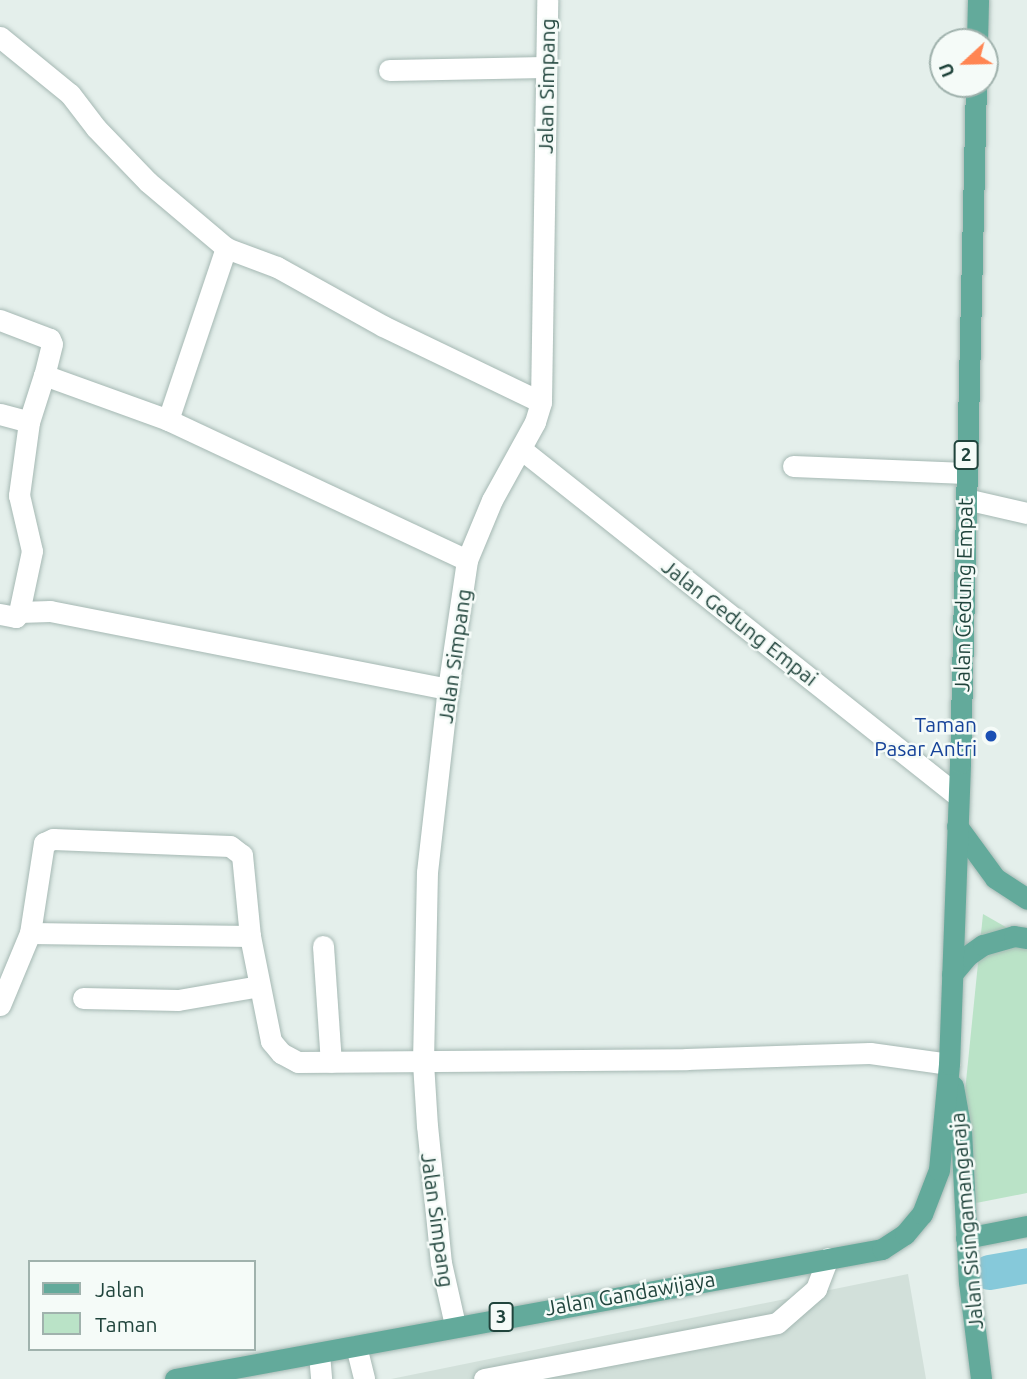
<!DOCTYPE html>
<style>
body{margin:0}
#map{position:relative;width:1027px;height:1379px;overflow:hidden;background:#e4efeb;font-family:Ubuntu,sans-serif}
div>[style]{position:absolute}
.built>*{inset:0;background:#d2e0da}
.green>*{inset:0;background:#bae3c7}
.canal>*{height:35px;margin:-17.5px;padding:0 17.5px;transform-origin:17.5px;border-radius:17.5px;background:#86c9da}
.roads{filter:drop-shadow(0 0 2px #a5b8b3) drop-shadow(0 0 2px #a5b8b3)}
.minor>*{height:21px;margin:-10.5px;padding:0 10.5px;transform-origin:10.5px;border-radius:10.5px;background:#fff}
.major>*{height:21px;margin:-10.5px;padding:0 10.5px;transform-origin:10.5px;border-radius:10.5px;background:#63aa9b}
.dots>*{width:19px;height:19px;translate:-50% -50%;box-sizing:border-box;border:4px solid #f5fbf8;border-radius:50%}
span{translate:-50% -50%;white-space:nowrap;text-align:center;line-height:1.15;-webkit-text-stroke:5px #f5fbf8;paint-order:stroke}
.shield-label span{padding:2px 5px;background:#f5fbf8;border:2px solid;border-radius:5px;-webkit-text-stroke-width:0}
.shield-label{font-size:19px;color:#20443c;font-weight:700}
.street-label{font-size:21px;color:#20443c}
.transit-label{font-size:21px;color:#164399}
.right{translate:-100% -50%;text-align:right}
.legend{position:absolute;left:28px;top:1260px;width:228px;height:91px;box-sizing:border-box;background:#f5fbf8;border:2px solid #a0b2ad;margin:0;padding:9px 12px;list-style:none;font-size:21px;color:#20443c}
.legend li{display:flex;align-items:center;gap:14px;height:35px}
.legend b{width:35px;border:2px solid #a0b2ad}
.north{position:absolute;left:929px;top:28px;width:70px;height:70px;box-sizing:border-box;background:#f5fbf8;border:2px solid #a0b2ad;border-radius:50%;rotate:248deg;font-size:19px;font-weight:700;line-height:28px;text-align:center;color:#20443c}
.north::after{content:'';display:block;margin:auto;width:24px;height:32px;background:#ff8552;clip-path:polygon(50% 0,100% 100%,50% 72%,0 100%)}
</style>
<div id="map">
<div class="built">
<div style="clip-path:polygon(908px 1274px,926px 1379px,391px 1379px)"></div>
</div>
<div class="green">
<div style="clip-path:polygon(983px 914px,1027px 939px,1027px 1193px,971px 1204px,961px 1131px)"></div>
</div>
<div class="canal">
<div style="left:989px;top:1272px;width:39px;rotate:-10deg"></div>
</div>
<div class="roads">
<div class="minor">
<div style="left:0;top:37px;width:90px;rotate:39.2deg"></div>
<div style="left:70px;top:94px;width:43px;rotate:52.6deg"></div>
<div style="left:96px;top:128px;width:75px;rotate:46.1deg"></div>
<div style="left:148px;top:182px;width:102px;rotate:40.2deg"></div>
<div style="left:226px;top:248px;width:54px;rotate:20.4deg"></div>
<div style="left:277px;top:267px;width:121px;rotate:29.1deg"></div>
<div style="left:383px;top:326px;width:175px;rotate:25.7deg"></div>
<div style="left:389px;top:70px;width:157px;rotate:-1.1deg"></div>
<div style="left:0;top:320px;width:53px;rotate:20.8deg"></div>
<div style="left:50px;top:339px;width:5px;rotate:68deg"></div>
<div style="left:52px;top:344px;width:32px;rotate:104deg"></div>
<div style="left:0;top:414px;width:30px;rotate:15deg"></div>
<div style="left:29px;top:422px;width:49px;rotate:-72.3deg"></div>
<div style="left:44px;top:375px;width:132px;rotate:19.9deg"></div>
<div style="left:168px;top:420px;width:330px;rotate:25.1deg"></div>
<div style="left:168px;top:420px;width:182px;rotate:-71.4deg"></div>
<div style="left:29px;top:422px;width:74px;rotate:97.8deg"></div>
<div style="left:19px;top:495px;width:57px;rotate:76.9deg"></div>
<div style="left:32px;top:551px;width:62px;rotate:102deg"></div>
<div style="left:19px;top:612px;width:31px;rotate:-2deg"></div>
<div style="left:50px;top:611px;width:406px;rotate:11.1deg"></div>
<div style="left:521px;top:449px;width:558px;rotate:38.45deg"></div>
<div style="left:793px;top:466px;width:173px;rotate:2.3deg"></div>
<div style="left:966px;top:499px;width:63px;rotate:12.9deg"></div>
<div style="left:0;top:614px;width:16px;rotate:11deg"></div>
<div style="left:16px;top:617px;width:6px;rotate:-59deg"></div>
<div style="left:30px;top:933px;width:91px;rotate:-81.2deg"></div>
<div style="left:44px;top:843px;width:10px;rotate:-24deg"></div>
<div style="left:53px;top:839px;width:177px;rotate:2.3deg"></div>
<div style="left:230px;top:846px;width:15px;rotate:37deg"></div>
<div style="left:242px;top:855px;width:81px;rotate:84.4deg"></div>
<div style="left:323px;top:946px;width:116px;rotate:86.1deg"></div>
<div style="left:83px;top:998px;width:95px;rotate:1.2deg"></div>
<div style="left:178px;top:1000px;width:82px;rotate:-9.8deg"></div>
<div style="left:0;top:1005px;width:78px;rotate:-67.4deg"></div>
<div style="left:30px;top:933px;width:220px;rotate:0.8deg"></div>
<div style="left:250px;top:936px;width:107px;rotate:78.7deg"></div>
<div style="left:271px;top:1041px;width:16px;rotate:50deg"></div>
<div style="left:281px;top:1053px;width:19px;rotate:28deg"></div>
<div style="left:298px;top:1062px;width:388px;rotate:-0.4deg"></div>
<div style="left:686px;top:1059px;width:184px;rotate:-1.9deg"></div>
<div style="left:870px;top:1053px;width:80px;rotate:7.9deg"></div>
<div style="left:455px;top:1325px;width:64px;rotate:-102.7deg"></div>
<div style="left:441px;top:1263px;width:138px;rotate:-95.8deg"></div>
<div style="left:427px;top:1126px;width:64px;rotate:-93.6deg"></div>
<div style="left:423px;top:1062px;width:190px;rotate:-88.8deg"></div>
<div style="left:427px;top:872px;width:184px;rotate:-83.5deg"></div>
<div style="left:448px;top:689px;width:130px;rotate:-81.6deg"></div>
<div style="left:467px;top:560px;width:65px;rotate:-67.4deg"></div>
<div style="left:492px;top:500px;width:89px;rotate:-61.1deg"></div>
<div style="left:535px;top:422px;width:21px;rotate:-73deg"></div>
<div style="left:541px;top:402px;width:402px;rotate:-89.1deg"></div>
<div style="left:356px;top:1346px;width:34px;rotate:76deg"></div>
<div style="left:319px;top:1354px;width:25px;rotate:85deg"></div>
<div style="left:484px;top:1379px;width:298px;rotate:-10.8deg"></div>
<div style="left:777px;top:1323px;width:52px;rotate:-41.1deg"></div>
<div style="left:816px;top:1289px;width:33px;rotate:-69deg"></div>
</div>
<div class="major">
<div style="left:977px;top:42px;width:42px;rotate:-88.6deg"></div>
<div style="left:957px;top:826px;width:64px;rotate:53.8deg"></div>
<div style="left:995px;top:878px;width:38px;rotate:33deg"></div>
<div style="left:952px;top:974px;width:23px;rotate:-50deg"></div>
<div style="left:967px;top:956px;width:19px;rotate:-35deg"></div>
<div style="left:983px;top:945px;width:32px;rotate:-16deg"></div>
<div style="left:1014px;top:936px;width:13px;rotate:9deg"></div>
<div style="left:953px;top:1086px;width:46px;rotate:79.9deg"></div>
<div style="left:961px;top:1131px;width:151px;rotate:87deg"></div>
<div style="left:969px;top:1282px;width:98px;rotate:82.9deg"></div>
<div style="left:966px;top:1238px;width:62px;rotate:-11.1deg"></div>
<div style="left:175px;top:1379px;width:719px;rotate:-10.42deg"></div>
<div style="left:882px;top:1249px;width:27px;rotate:-33deg"></div>
<div style="left:905px;top:1234px;width:26px;rotate:-50deg"></div>
<div style="left:922px;top:1214px;width:47px;rotate:-68.9deg"></div>
<div style="left:939px;top:1170px;width:106px;rotate:-84.6deg"></div>
<div style="left:949px;top:1064px;width:301px;rotate:-87.9deg"></div>
<div style="left:960px;top:763px;width:679px;rotate:-88.65deg"></div>
</div>
</div>
<div class="dots">
<div style="left:991px;top:736px;background:#1a4fb4"></div>
</div>
<div class="shield-label">
<span style="left:966px;top:455px">2</span>
<span style="left:501px;top:1317px">3</span>
</div>
<div class="street-label">
<span style="left:546px;top:86px;rotate:-89deg">Jalan Simpang</span>
<span style="left:963px;top:595px;rotate:-89deg">Jalan Gedung Empat</span>
<span style="left:740px;top:622px;rotate:38deg">Jalan Gedung Empai</span>
<span style="left:454px;top:656px;rotate:-82deg">Jalan Simpang</span>
<span style="left:438px;top:1220px;rotate:82deg">Jalan Simpang</span>
<span style="left:966px;top:1221px;rotate:-95deg">Jalan Sisingamangaraja</span>
<span style="left:630px;top:1293px;rotate:-10deg">Jalan Gandawijaya</span>
</div>
<div class="transit-label">
<span class="right" style="left:977px;top:736px">Taman<br>Pasar Antri</span>
</div>
<ul class="legend">
<li><b style="height:9px;background:#63aa9b"></b>Jalan</li>
<li><b style="height:19px;background:#bae3c7"></b>Taman</li>
</ul>
<div class="north">U</div>
</div>
